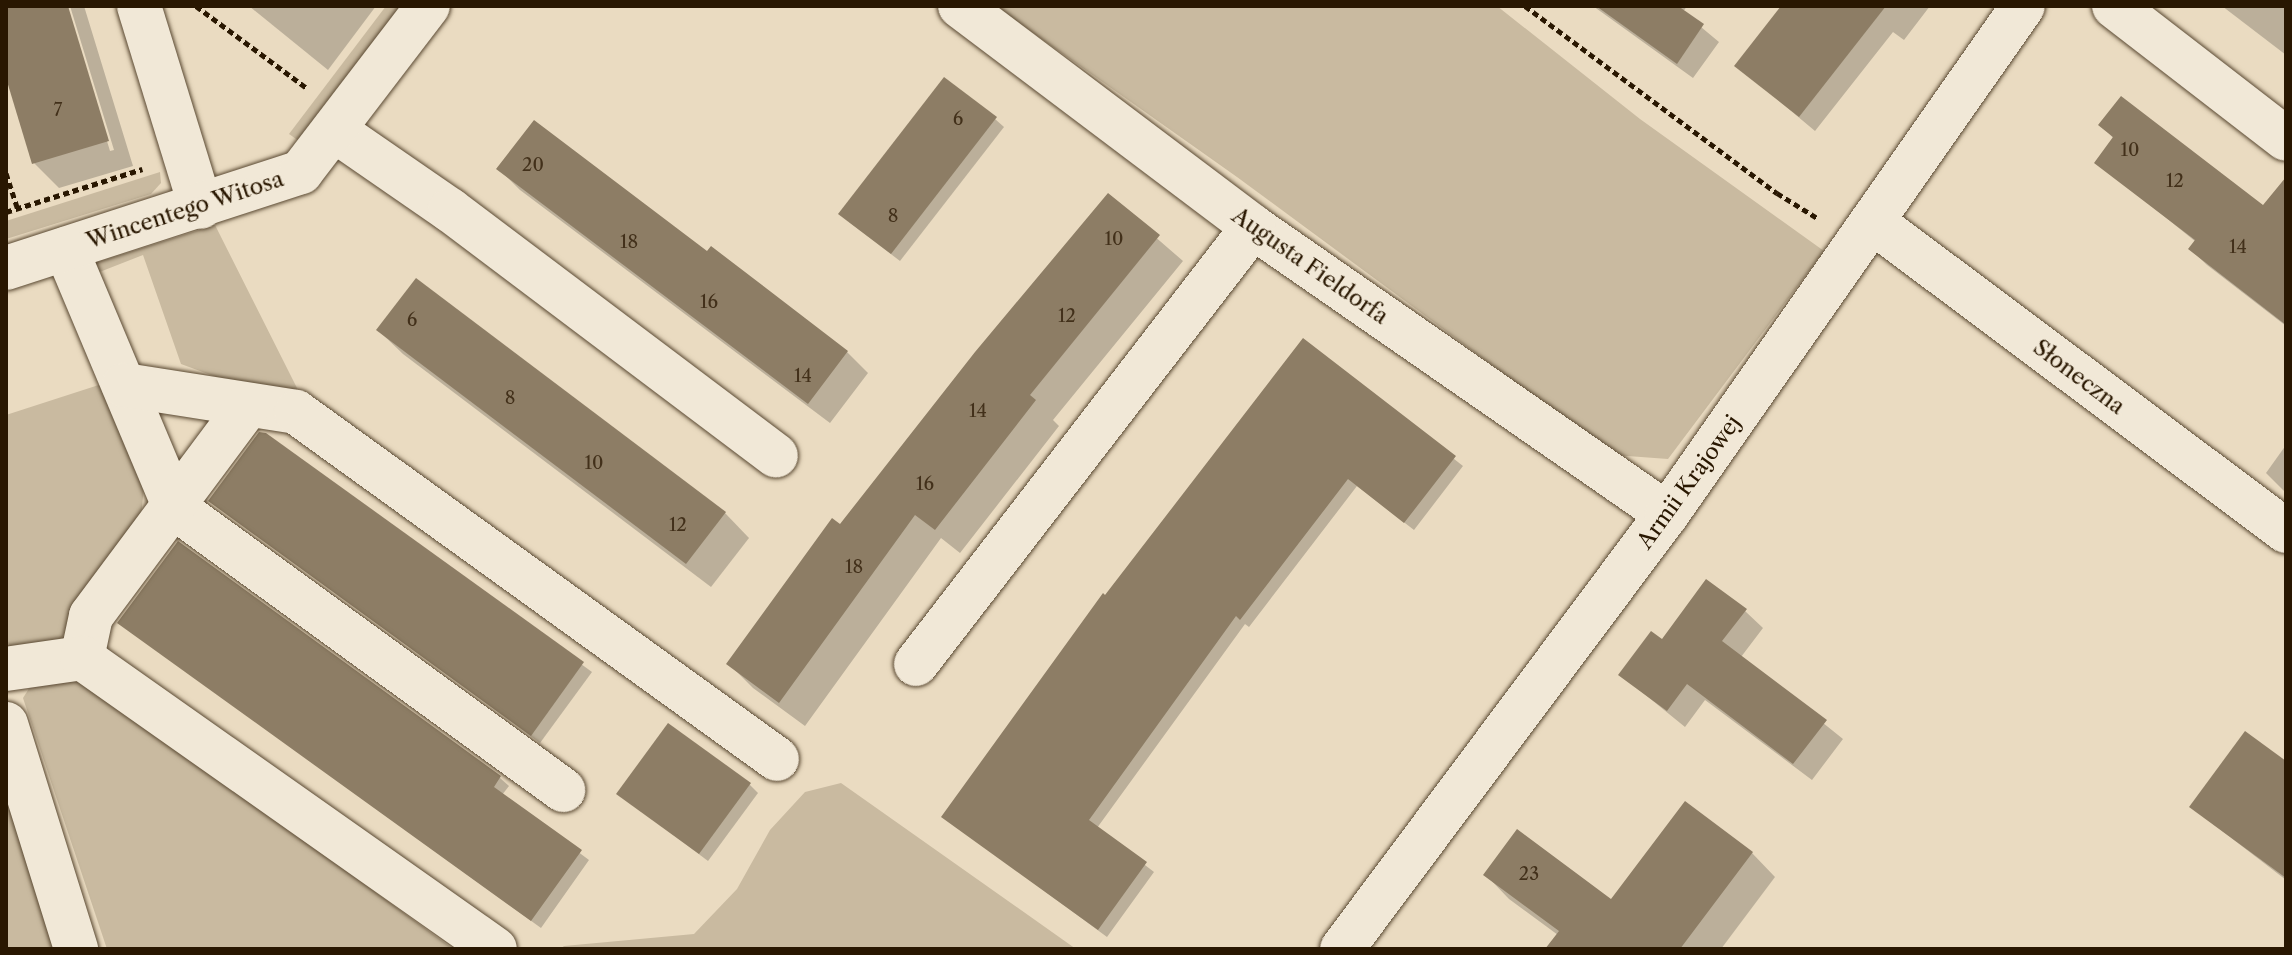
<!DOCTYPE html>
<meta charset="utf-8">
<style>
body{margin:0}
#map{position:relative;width:2292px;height:955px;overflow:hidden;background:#eadbc1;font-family:"Libre Caslon Text",serif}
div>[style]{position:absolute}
.green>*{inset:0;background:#c9baa0}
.shadow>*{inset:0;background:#0003}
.building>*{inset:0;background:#8d7d65}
.path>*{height:5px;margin-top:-2.5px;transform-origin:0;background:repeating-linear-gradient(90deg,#291701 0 6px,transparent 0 10px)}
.roads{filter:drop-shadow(0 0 2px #594831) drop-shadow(0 0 2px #594831)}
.minor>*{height:44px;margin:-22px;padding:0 22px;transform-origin:22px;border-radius:22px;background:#f1e8d7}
span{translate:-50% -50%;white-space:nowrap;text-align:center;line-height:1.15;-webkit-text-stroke:6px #f1e8d7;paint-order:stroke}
.number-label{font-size:18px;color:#42301a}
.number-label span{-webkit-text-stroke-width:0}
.street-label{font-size:22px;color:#291701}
.frame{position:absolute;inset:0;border:8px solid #291701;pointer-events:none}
</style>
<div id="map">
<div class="green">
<div style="clip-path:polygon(386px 6px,401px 6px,299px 141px,289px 134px)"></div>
<div style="clip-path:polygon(995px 6px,1497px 6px,1640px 119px,1824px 251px,1668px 459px,1614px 455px,1237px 177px)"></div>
<div style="clip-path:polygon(160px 172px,161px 183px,151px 194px,6px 239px,6px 221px)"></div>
<div style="clip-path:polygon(215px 225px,299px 392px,246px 388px,181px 364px,143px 255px,97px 273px,92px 264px)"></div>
<div style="clip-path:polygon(108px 382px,146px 466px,139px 537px,51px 651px,18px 654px,6px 641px,6px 415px)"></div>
<div style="clip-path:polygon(35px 679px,78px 680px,151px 728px,453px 949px,107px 949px,23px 698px)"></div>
<div style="clip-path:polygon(841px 783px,1076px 949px,560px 949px,564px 946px,694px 934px,737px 889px,770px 830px,805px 792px)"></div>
<div style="clip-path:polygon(6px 784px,60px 949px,6px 949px)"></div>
</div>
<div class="shadow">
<div style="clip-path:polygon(6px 6px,66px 6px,110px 151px,114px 150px,70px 6px,84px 6px,133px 166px,59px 188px,34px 163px,6px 71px)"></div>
<div style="clip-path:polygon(249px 6px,376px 6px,328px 70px)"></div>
<div style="clip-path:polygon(1593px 6px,1687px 6px,1683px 12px,1719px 42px,1693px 78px)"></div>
<div style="clip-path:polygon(1783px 6px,1930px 6px,1904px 40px,1893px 32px,1815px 131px,1736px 65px)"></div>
<div style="clip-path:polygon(2222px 6px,2286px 6px,2286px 55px)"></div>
<div style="clip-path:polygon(995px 119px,1004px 127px,900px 261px,849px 222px)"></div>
<div style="clip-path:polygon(2101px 125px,2286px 223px,2286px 326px,2207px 265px,2190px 249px,2196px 242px,2097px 162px,2114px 139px)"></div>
<div style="clip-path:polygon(499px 169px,707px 254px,711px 249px,847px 352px,868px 373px,830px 423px,520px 190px)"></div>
<div style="clip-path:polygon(1108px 196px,1183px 261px,1053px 420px,1059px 426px,960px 553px,941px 538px,805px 726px,753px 688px,729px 664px)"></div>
<div style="clip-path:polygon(378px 330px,725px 513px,749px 538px,711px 587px,403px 354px)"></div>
<div style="clip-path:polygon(1304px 341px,1463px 466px,1414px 530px,1357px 486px,1249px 627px,1245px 624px,1097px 828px,1154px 872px,1107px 937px,944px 817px,1106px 597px)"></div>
<div style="clip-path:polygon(266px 435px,592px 672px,540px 743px,210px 501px)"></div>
<div style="clip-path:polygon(2286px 445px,2286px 493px,2266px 473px)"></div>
<div style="clip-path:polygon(178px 544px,500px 778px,509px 786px,502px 795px,589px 860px,541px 928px,119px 623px)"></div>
<div style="clip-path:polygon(1745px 611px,1763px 628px,1741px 657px,1843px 739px,1812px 780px,1705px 700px,1685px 727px,1621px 675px,1662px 642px)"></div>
<div style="clip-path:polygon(2286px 763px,2286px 880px,2191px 807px)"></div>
<div style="clip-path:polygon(750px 785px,758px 793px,708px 861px,619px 794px)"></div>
<div style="clip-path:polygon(1752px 853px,1775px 877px,1721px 949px,1548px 949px,1558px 935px,1509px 899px,1486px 875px,1611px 901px)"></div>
</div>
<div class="building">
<div style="clip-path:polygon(6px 6px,68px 6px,109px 141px,32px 164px,6px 78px)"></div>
<div style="clip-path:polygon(1596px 6px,1678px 6px,1704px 24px,1677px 64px)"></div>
<div style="clip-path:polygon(1781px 6px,1886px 6px,1799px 117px,1734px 66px)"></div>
<div style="clip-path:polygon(944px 77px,997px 117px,891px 254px,838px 214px)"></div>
<div style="clip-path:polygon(2121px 96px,2263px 205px,2286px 177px,2286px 325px,2188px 249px,2195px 240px,2094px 163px,2113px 137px,2098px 125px)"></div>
<div style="clip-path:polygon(534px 120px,707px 251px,711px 246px,848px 351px,808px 404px,496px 169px)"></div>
<div style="clip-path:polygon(1108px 193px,1160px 235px,1030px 395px,1036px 400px,935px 530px,915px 515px,779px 703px,726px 664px,832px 518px,840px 524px,975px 352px)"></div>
<div style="clip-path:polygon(416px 278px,726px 512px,686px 564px,376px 330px)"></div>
<div style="clip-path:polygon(1303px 338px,1456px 456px,1404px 523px,1348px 479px,1240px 620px,1236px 616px,1089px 820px,1147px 862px,1098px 930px,941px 817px,1103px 593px,1105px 595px)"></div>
<div style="clip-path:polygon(259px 432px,266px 433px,584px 662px,531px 736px,208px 501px)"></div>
<div style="clip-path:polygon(178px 541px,501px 776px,494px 787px,582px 850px,531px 921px,117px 623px)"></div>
<div style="clip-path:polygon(1706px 579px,1747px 609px,1722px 641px,1827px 720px,1793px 764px,1687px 684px,1667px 711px,1618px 675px,1651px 631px,1662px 639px)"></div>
<div style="clip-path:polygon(668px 723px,751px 783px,699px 854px,616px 794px)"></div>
<div style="clip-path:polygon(2245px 731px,2286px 761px,2286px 878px,2189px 807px)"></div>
<div style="clip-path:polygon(1685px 801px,1753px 852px,1680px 949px,1545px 949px,1559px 931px,1483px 875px,1517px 829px,1611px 899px)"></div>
</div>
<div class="path">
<div style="left:196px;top:6px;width:139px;rotate:36.5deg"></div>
<div style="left:1525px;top:6px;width:314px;rotate:36.6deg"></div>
<div style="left:1777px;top:193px;width:49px;rotate:31.8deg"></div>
<div style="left:6px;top:173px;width:38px;rotate:72deg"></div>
<div style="left:6px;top:212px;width:143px;rotate:-17.5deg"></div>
</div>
<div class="roads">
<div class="minor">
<div style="left:139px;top:6px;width:210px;rotate:72.9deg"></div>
<div style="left:960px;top:6px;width:367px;rotate:37deg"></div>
<div style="left:1253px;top:227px;width:504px;rotate:34.73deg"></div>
<div style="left:2114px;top:6px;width:217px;rotate:37.7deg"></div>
<div style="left:334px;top:130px;width:141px;rotate:34.6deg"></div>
<div style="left:450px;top:210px;width:408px;rotate:37deg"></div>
<div style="left:1873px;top:222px;width:516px;rotate:36.8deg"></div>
<div style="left:66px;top:249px;width:281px;rotate:67.2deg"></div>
<div style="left:175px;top:508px;width:480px;rotate:36deg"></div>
<div style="left:6px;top:268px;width:310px;rotate:-18deg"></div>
<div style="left:301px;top:172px;width:209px;rotate:-52.6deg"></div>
<div style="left:124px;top:385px;width:174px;rotate:8.9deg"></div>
<div style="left:296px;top:412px;width:593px;rotate:35.81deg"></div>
<div style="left:82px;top:658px;width:43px;rotate:-77.9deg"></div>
<div style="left:91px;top:616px;width:263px;rotate:-53.3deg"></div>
<div style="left:916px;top:664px;width:552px;rotate:-52.36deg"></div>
<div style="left:6px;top:669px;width:77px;rotate:-8.2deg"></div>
<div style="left:82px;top:658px;width:505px;rotate:35.17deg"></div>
<div style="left:6px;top:724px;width:236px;rotate:72.7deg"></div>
<div style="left:1342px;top:949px;width:543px;rotate:-53.24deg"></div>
<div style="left:1667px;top:514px;width:620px;rotate:-54.98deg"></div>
</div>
</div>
<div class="number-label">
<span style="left:58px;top:110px">7</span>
<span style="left:958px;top:119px">6</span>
<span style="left:2130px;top:150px">10</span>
<span style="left:533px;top:165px">20</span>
<span style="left:2175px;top:181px">12</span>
<span style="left:893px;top:216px">8</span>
<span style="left:1114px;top:239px">10</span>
<span style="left:629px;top:242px">18</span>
<span style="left:2238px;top:247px">14</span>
<span style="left:709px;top:302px">16</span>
<span style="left:1067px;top:316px">12</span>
<span style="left:412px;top:320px">6</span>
<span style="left:803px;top:376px">14</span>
<span style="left:510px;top:398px">8</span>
<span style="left:978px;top:411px">14</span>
<span style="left:594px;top:463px">10</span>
<span style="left:925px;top:484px">16</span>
<span style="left:678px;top:525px">12</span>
<span style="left:854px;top:567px">18</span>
<span style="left:1529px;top:874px">23</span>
</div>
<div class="street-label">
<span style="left:185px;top:210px;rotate:-18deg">Wincentego Witosa</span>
<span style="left:1310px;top:266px;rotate:35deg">Augusta Fieldorfa</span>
<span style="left:2079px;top:377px;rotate:37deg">Słoneczna</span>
<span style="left:1689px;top:482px;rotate:-54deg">Armii Krajowej</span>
</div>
<div class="frame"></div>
</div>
